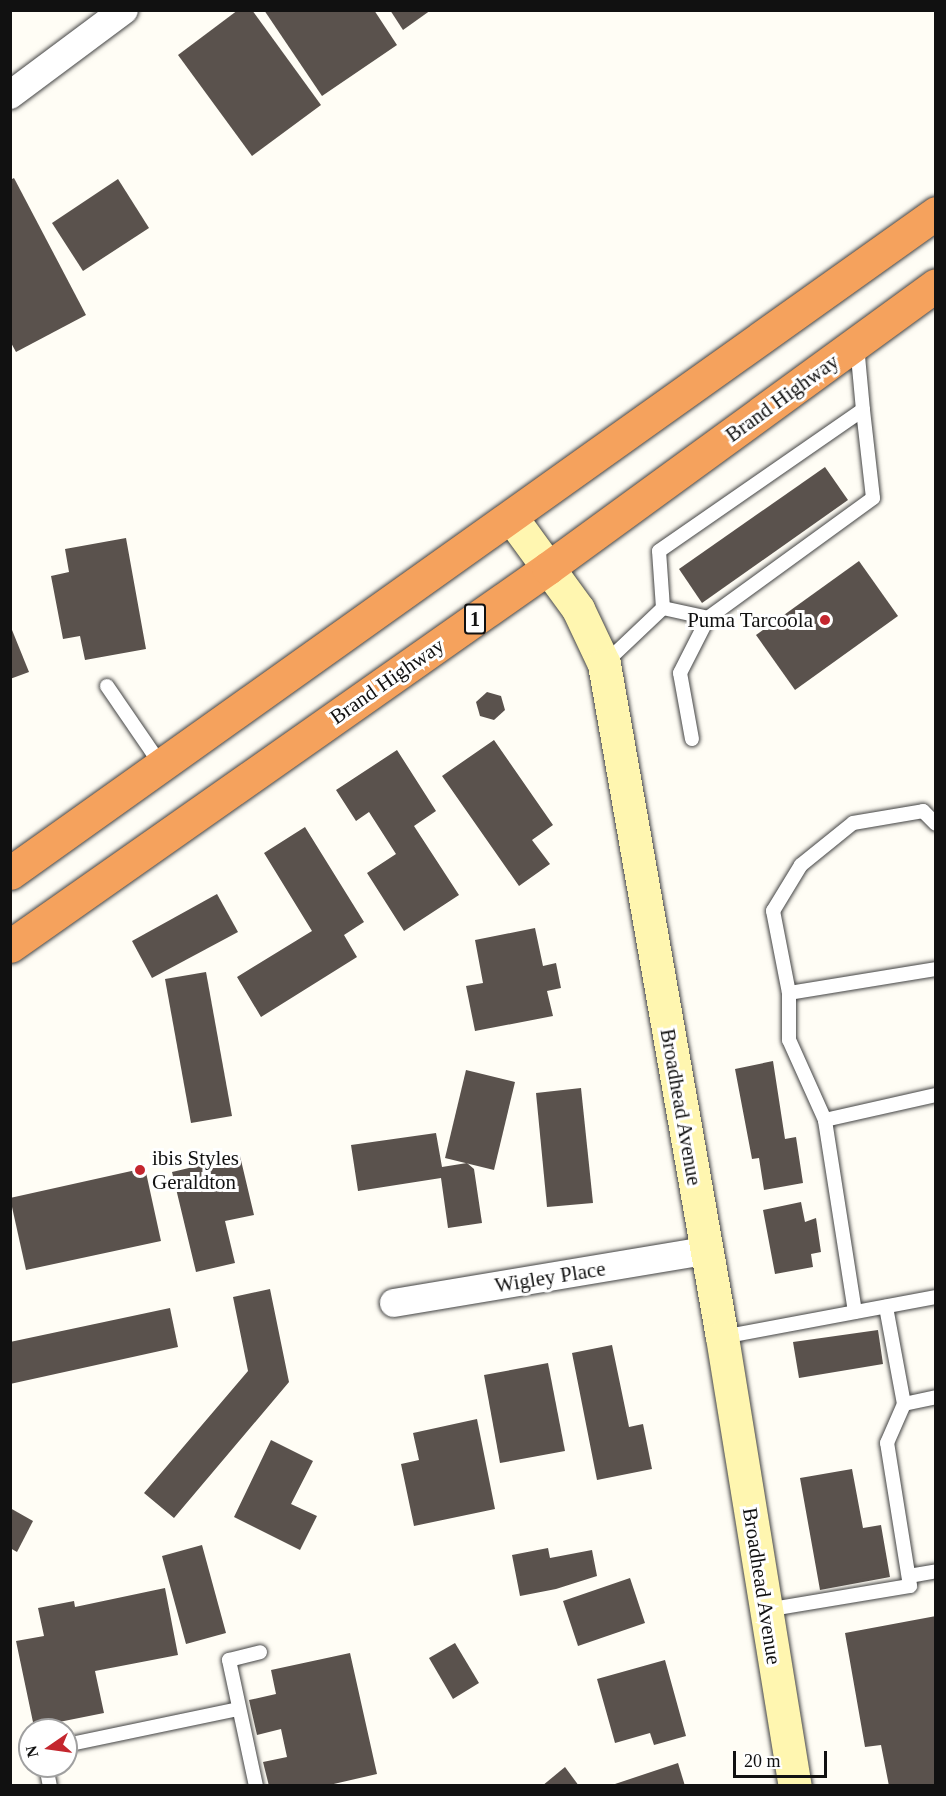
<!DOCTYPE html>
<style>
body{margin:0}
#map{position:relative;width:946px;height:1796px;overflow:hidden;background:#fffdf5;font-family:Georgia,serif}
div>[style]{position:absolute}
.building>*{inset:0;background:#5a524d}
.roads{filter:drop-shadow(0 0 2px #444) drop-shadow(0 0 2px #444)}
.lane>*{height:14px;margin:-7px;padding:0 7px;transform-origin:7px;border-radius:7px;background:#fff}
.street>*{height:28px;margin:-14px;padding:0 14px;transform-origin:14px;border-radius:14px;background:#fff}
.secondary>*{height:33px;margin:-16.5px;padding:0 16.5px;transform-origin:16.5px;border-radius:16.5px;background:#fff6b0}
.highway>*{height:33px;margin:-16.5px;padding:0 16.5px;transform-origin:16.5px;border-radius:16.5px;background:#f5a25d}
.dots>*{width:16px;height:16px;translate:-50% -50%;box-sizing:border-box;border:3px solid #fff;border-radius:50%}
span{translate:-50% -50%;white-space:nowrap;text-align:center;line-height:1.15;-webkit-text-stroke:6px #fff;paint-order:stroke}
.shield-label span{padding:2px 4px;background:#fff;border:2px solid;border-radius:4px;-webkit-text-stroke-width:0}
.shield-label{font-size:20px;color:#111;font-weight:700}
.street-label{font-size:21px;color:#111}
.poi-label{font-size:21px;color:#111}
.right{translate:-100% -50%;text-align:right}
.left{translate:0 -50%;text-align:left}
.frame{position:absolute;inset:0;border:12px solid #111;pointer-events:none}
.north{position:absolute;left:18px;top:1718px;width:60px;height:60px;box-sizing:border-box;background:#fff;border:2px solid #a0a0a0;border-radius:50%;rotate:257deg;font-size:16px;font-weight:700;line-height:24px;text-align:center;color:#111}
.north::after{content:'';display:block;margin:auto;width:21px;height:27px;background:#c4262e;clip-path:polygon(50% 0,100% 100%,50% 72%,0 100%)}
.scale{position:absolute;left:733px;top:1751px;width:94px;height:27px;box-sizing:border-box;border:3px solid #111;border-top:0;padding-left:8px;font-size:18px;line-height:21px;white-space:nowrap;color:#111;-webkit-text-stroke:4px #fff;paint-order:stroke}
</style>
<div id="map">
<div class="building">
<div style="clip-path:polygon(238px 10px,252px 10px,321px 105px,252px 156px,178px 55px)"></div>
<div style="clip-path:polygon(264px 10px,374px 10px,397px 45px,322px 96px)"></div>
<div style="clip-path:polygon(390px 10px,431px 10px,403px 30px)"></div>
<div style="clip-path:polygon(14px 178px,86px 315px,16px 352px,10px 341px,10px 180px)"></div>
<div style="clip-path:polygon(118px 179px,149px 228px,83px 271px,52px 223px)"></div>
<div style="clip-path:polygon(825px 467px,848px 500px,702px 603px,679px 569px)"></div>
<div style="clip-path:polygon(126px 538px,146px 649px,85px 660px,80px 636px,63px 639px,51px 576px,69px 572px,65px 549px)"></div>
<div style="clip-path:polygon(859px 561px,898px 616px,795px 690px,756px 635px)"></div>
<div style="clip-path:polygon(10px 625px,29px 672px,10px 679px)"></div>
<div style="clip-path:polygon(487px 692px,501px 696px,505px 710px,494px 720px,480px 716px,476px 702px)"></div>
<div style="clip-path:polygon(494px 740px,553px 825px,532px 840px,550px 864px,519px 886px,442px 776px)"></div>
<div style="clip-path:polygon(397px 750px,436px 811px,414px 826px,459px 895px,404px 931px,367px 873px,396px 854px,369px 812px,356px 821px,336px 790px)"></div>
<div style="clip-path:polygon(305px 827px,364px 922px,344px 935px,357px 957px,261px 1017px,237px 977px,312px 931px,264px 853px)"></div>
<div style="clip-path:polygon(217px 894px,238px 932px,152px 978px,132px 941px)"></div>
<div style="clip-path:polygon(535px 928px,543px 966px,556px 963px,561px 988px,547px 991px,553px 1016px,475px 1031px,466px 986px,483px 983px,475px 940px)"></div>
<div style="clip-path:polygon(206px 972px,232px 1116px,191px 1123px,165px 979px)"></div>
<div style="clip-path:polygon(773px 1061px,785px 1139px,796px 1137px,803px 1183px,764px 1190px,759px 1158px,752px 1159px,735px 1069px)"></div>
<div style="clip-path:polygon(466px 1070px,515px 1082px,494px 1170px,445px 1158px)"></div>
<div style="clip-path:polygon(581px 1088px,593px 1203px,547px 1207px,536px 1093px)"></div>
<div style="clip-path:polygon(436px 1133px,442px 1167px,467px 1163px,474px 1169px,482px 1223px,448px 1228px,441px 1178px,358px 1191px,351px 1145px)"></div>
<div style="clip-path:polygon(240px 1156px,254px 1215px,225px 1221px,235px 1263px,196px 1272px,172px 1172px)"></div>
<div style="clip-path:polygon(145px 1168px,161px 1241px,26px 1270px,10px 1198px)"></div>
<div style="clip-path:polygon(801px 1202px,805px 1222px,816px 1218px,821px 1252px,811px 1254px,813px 1267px,775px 1274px,763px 1210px)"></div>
<div style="clip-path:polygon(270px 1289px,289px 1382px,174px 1518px,144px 1493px,248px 1371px,233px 1297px)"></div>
<div style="clip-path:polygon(170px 1308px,178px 1347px,10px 1384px,10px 1342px)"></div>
<div style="clip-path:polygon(878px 1330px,883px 1364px,799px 1378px,793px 1342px)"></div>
<div style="clip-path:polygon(612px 1345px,629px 1427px,643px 1424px,652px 1469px,597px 1480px,572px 1353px)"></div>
<div style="clip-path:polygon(548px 1363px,565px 1451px,500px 1463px,484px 1375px)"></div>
<div style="clip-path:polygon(477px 1419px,495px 1509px,414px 1526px,401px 1464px,419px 1460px,413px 1433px)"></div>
<div style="clip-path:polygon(271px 1440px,313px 1461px,291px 1504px,317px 1516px,300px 1550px,234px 1517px)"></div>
<div style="clip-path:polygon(852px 1469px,863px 1528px,881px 1525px,890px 1577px,820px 1590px,800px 1478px)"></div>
<div style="clip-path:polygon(10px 1508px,33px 1521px,17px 1552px,10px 1548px)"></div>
<div style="clip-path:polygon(202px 1545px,226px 1633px,186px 1644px,162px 1556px)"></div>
<div style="clip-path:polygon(548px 1548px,550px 1558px,592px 1550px,597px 1576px,556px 1589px,520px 1596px,512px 1555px)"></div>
<div style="clip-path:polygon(630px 1578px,645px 1623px,578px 1646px,563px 1601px)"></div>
<div style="clip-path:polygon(165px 1588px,178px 1655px,95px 1671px,104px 1713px,34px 1727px,16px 1641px,44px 1636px,38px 1608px,74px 1601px,75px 1607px)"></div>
<div style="clip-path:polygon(936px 1616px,936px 1786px,889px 1786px,881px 1745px,865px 1747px,845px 1633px)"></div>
<div style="clip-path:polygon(455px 1643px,479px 1683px,453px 1699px,429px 1658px)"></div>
<div style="clip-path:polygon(350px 1653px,377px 1774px,325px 1786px,269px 1786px,263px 1762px,287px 1757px,281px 1729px,257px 1735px,249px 1700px,276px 1694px,271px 1670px)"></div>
<div style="clip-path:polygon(665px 1660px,686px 1736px,654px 1745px,650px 1733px,615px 1743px,597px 1679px)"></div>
<div style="clip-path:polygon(678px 1763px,685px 1786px,612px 1786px,612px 1785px)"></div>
<div style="clip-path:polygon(565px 1767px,579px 1786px,542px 1786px)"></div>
</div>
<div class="roads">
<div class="lane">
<div style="left:663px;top:608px;width:57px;rotate:-94deg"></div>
<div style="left:659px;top:551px;width:248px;rotate:-34.7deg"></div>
<div style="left:863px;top:410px;width:65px;rotate:-95.3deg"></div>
<div style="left:663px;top:608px;width:46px;rotate:12.5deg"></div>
<div style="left:708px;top:618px;width:204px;rotate:-36deg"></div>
<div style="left:873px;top:498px;width:89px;rotate:-96.5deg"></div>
<div style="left:604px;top:664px;width:81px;rotate:-43.5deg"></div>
<div style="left:107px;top:686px;width:96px;rotate:55.6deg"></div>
<div style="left:692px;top:739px;width:67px;rotate:-100.3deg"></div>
<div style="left:680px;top:673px;width:62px;rotate:-63deg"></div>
<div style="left:789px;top:993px;width:149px;rotate:-9.3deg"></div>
<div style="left:825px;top:1120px;width:88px;rotate:-114.2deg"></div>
<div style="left:789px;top:1040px;width:47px;rotate:-90deg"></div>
<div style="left:789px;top:993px;width:84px;rotate:-101deg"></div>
<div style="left:773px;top:911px;width:54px;rotate:-58.7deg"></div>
<div style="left:801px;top:865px;width:67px;rotate:-38.9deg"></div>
<div style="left:853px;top:823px;width:71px;rotate:-9.7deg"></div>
<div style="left:923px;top:811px;width:18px;rotate:45deg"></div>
<div style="left:855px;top:1312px;width:194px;rotate:-98.9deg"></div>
<div style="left:825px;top:1120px;width:114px;rotate:-12.7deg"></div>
<div style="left:722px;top:1337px;width:218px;rotate:-10.6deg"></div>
<div style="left:904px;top:1404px;width:33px;rotate:-12deg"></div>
<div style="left:909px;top:1576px;width:27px;rotate:-10deg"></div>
<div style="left:766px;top:1610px;width:146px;rotate:-9.5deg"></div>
<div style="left:910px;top:1586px;width:145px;rotate:-99.1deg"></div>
<div style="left:887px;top:1443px;width:43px;rotate:-66.4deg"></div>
<div style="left:904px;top:1404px;width:99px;rotate:-100.5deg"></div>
<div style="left:66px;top:1745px;width:176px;rotate:-11.8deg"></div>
<div style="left:46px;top:1766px;width:20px;rotate:79deg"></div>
<div style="left:256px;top:1786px;width:129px;rotate:-102.1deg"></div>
<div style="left:229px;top:1660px;width:32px;rotate:-14deg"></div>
</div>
<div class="street">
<div style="left:10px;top:95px;width:142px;rotate:-36.7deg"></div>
<div style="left:394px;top:1303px;width:316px;rotate:-9.5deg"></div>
</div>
<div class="secondary">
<div style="left:511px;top:517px;width:114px;rotate:53.9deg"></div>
<div style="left:578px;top:609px;width:61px;rotate:64.7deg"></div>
<div style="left:604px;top:664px;width:683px;rotate:80.06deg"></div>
<div style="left:722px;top:1337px;width:455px;rotate:80.8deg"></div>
</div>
<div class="highway">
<div style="left:10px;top:873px;width:1137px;rotate:-35.48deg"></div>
<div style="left:10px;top:946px;width:658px;rotate:-35.09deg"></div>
<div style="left:548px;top:568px;width:480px;rotate:-36.1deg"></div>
</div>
</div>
<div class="dots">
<div style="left:825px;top:620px;background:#c4262e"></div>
<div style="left:140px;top:1170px;background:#c4262e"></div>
</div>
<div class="shield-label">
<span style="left:475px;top:619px">1</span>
</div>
<div class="street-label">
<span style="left:782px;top:398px;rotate:-36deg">Brand Highway</span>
<span style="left:387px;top:681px;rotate:-35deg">Brand Highway</span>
<span style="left:681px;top:1107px;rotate:80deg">Broadhead Avenue</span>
<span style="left:550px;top:1277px;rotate:-9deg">Wigley Place</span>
<span style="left:762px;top:1586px;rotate:81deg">Broadhead Avenue</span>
</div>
<div class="poi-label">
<span class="right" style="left:813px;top:620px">Puma Tarcoola</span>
<span class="left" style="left:152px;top:1170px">ibis Styles<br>Geraldton</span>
</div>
<div class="frame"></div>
<div class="north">N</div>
<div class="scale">20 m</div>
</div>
